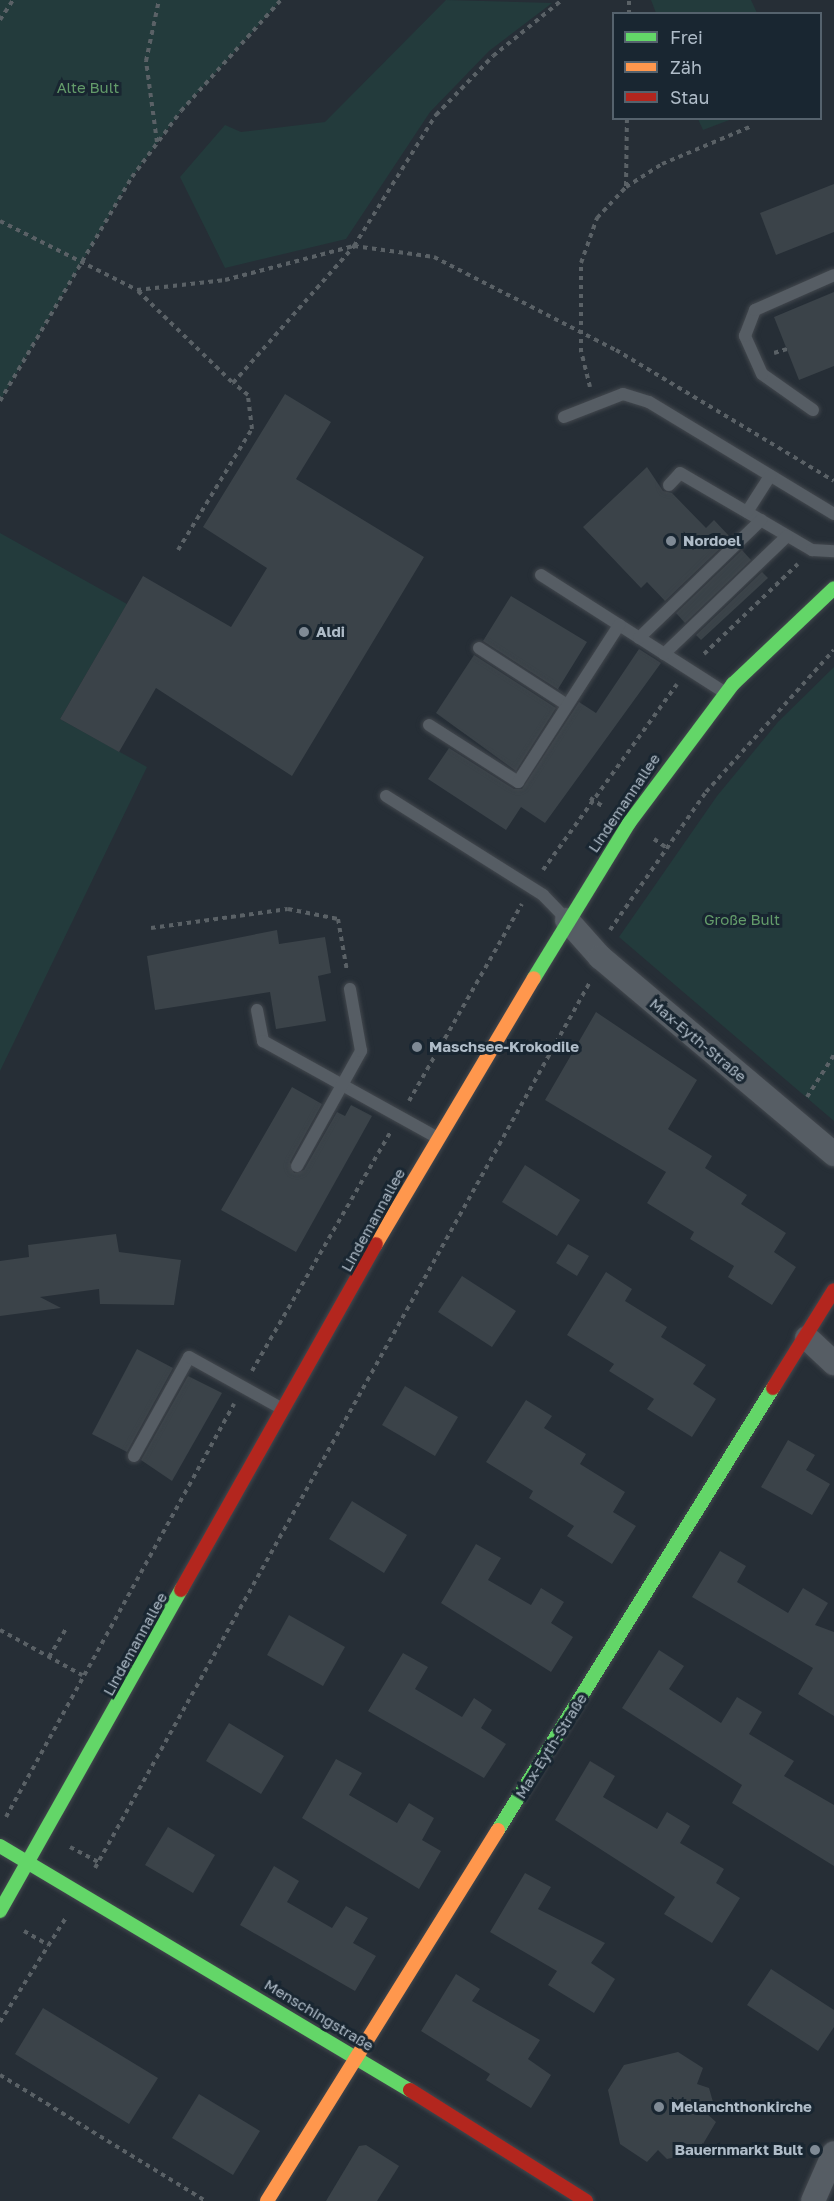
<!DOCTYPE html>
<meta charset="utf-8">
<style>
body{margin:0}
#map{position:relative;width:834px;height:2201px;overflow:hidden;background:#262e36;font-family:"Golos Text",sans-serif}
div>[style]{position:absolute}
.green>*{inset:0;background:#233b3c}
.building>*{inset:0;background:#3b4349}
.path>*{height:4px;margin-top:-2px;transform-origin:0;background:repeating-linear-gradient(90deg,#5a6166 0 4.5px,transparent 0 9px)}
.roads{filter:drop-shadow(0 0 2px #43484e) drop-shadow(0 0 2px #43484e)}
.lane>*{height:12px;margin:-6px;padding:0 6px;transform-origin:6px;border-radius:6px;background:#565d64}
.street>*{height:24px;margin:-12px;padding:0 12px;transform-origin:12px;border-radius:12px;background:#565d64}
.fast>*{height:14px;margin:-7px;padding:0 7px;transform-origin:7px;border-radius:7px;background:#63d668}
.slow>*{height:14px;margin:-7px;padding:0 7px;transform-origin:7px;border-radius:7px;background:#ff974d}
.jam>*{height:14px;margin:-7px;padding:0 7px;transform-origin:7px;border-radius:7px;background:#b3261e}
.dots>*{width:16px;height:16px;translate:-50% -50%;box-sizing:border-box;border:3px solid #192631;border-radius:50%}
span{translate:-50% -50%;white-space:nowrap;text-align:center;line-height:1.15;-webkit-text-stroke:6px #192631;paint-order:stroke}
.park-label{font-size:15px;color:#639b6a}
.poi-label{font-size:15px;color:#afbcc8;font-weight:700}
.left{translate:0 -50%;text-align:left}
.right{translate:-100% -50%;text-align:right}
.street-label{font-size:15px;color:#afbcc8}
.legend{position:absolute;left:612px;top:12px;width:210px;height:108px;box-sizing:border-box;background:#192631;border:2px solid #55626d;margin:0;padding:8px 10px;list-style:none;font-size:18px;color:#afbcc8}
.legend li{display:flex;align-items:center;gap:12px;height:30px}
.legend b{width:30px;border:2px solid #55626d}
</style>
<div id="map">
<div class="green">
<div style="clip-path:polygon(0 0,281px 0,181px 111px,132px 177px,0 401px)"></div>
<div style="clip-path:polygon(446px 0,552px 3px,489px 51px,430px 112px,346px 239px,225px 268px,180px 177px,225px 125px,241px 132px,325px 122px)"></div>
<div style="clip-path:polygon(651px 0,751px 0,757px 13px,656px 13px)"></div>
<div style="clip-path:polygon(698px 119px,732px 119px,703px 130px)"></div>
<div style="clip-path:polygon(0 533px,127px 604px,60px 719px,147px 767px,0 1071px)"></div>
<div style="clip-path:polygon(834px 667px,834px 1121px,619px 937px,717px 796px,778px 722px)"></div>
</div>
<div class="building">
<div style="clip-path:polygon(834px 184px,834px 232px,776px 255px,760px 213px)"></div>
<div style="clip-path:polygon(834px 292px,834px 366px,799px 380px,774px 317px)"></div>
<div style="clip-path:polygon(285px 394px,331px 422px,296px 479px,424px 557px,292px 776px,156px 688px,119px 752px,60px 719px,143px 576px,231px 627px,267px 568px,203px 527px)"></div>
<div style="clip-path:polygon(647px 467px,663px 491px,672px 493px,706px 528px,714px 520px,731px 538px,665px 601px,647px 582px,641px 588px,583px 527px)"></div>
<div style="clip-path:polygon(742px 550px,751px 560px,685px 623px,676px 613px)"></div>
<div style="clip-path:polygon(762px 572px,768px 578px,701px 640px,696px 635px)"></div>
<div style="clip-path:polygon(511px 596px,587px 642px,558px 689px,565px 694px,483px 641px)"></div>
<div style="clip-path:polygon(639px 649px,661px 663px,545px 823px,521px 807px,506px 830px,428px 779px,449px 748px,514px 789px,522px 789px,579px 702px,596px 713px)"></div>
<div style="clip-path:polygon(474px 655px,556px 708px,516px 771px,436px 713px)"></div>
<div style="clip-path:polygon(277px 930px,279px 944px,325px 937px,331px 973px,318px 976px,326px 1021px,276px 1029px,270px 992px,155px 1010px,147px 956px)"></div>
<div style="clip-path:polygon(596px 1012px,697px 1080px,668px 1129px,712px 1156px,705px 1168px,747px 1195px,741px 1204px,786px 1233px,774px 1252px,796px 1267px,772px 1305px,728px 1277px,734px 1266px,690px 1239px,694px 1232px,647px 1203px,666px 1172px,545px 1100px)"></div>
<div style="clip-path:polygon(292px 1087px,322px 1104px,290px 1162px,294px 1173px,304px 1170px,337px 1112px,345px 1116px,351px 1105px,372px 1116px,296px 1252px,221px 1210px)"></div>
<div style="clip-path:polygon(525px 1165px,580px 1200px,557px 1236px,502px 1202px)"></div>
<div style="clip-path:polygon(116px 1234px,119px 1252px,181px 1260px,174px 1305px,100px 1304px,99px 1289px,40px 1297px,61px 1308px,0 1316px,0 1261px,29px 1257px,28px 1245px)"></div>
<div style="clip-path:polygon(568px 1244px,589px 1256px,577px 1276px,556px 1263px)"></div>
<div style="clip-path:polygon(606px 1272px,632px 1289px,625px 1301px,667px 1327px,661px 1337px,706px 1365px,693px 1384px,716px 1399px,692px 1437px,647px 1409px,654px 1399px,609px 1371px,614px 1364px,567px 1335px)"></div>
<div style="clip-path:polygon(462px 1276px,516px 1311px,492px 1347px,438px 1312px)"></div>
<div style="clip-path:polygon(137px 1349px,173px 1368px,127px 1452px,92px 1434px)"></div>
<div style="clip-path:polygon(188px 1376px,222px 1393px,172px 1481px,141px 1460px)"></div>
<div style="clip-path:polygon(405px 1386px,458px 1417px,435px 1456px,382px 1425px)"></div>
<div style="clip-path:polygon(526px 1400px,552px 1416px,544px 1428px,586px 1454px,580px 1464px,625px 1492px,613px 1512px,636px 1526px,612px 1564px,567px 1536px,574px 1526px,529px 1498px,533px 1491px,486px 1462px)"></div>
<div style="clip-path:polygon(788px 1440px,815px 1455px,806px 1470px,830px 1484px,812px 1515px,761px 1487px)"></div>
<div style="clip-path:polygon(352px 1501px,407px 1535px,384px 1573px,329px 1539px)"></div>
<div style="clip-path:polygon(476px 1544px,501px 1558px,488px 1580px,531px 1605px,541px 1588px,564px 1602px,551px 1623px,573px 1637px,551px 1672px,441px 1603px)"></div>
<div style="clip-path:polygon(720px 1551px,746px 1566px,737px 1582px,788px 1613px,803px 1588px,828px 1603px,815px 1625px,834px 1632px,834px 1716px,798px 1694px,813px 1668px,692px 1597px)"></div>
<div style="clip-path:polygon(289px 1615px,345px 1647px,323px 1686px,267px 1655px)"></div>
<div style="clip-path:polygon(659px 1650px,684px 1666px,669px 1689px,721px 1723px,737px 1697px,762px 1712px,749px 1734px,794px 1761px,784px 1776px,834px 1805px,834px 1866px,732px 1803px,742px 1785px,622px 1708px)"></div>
<div style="clip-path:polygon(403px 1653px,428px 1667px,415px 1689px,462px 1717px,474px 1698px,492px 1710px,481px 1728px,506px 1744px,484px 1778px,368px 1711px)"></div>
<div style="clip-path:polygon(229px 1723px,284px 1756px,261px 1794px,206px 1761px)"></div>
<div style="clip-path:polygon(336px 1759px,362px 1773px,349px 1795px,397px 1823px,409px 1803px,434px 1818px,422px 1840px,441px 1851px,419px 1889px,302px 1818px)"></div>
<div style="clip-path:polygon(590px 1761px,615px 1776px,603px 1797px,657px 1829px,667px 1812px,690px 1826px,680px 1843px,724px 1869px,716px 1883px,740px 1898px,712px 1943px,664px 1914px,675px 1897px,555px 1820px)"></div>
<div style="clip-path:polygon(168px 1827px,215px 1855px,193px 1893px,145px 1865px)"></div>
<div style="clip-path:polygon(274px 1866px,299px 1881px,287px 1902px,332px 1928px,346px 1906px,368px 1918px,353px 1943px,376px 1956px,355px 1991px,240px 1925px)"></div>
<div style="clip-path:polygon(525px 1873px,551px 1887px,538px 1909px,605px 1943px,591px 1963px,615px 1979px,594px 2013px,548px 1985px,557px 1971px,490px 1932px)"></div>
<div style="clip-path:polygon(771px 1969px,834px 2010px,834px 2027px,818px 2051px,747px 2005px)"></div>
<div style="clip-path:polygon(456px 1974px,480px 1989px,472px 2001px,540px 2040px,528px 2059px,551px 2075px,531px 2108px,486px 2080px,490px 2074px,421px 2031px)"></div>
<div style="clip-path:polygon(43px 2008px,158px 2078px,129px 2124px,15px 2054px)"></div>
<div style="clip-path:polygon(678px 2052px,703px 2068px,697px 2084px,709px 2088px,713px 2102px,704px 2111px,716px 2122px,700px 2149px,684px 2143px,680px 2156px,667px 2159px,658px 2150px,647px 2162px,620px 2144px,608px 2090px,624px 2065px)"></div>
<div style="clip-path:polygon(199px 2094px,260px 2131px,233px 2175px,172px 2138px)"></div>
<div style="clip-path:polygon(366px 2145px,399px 2166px,377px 2201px,326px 2201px,359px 2146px)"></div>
</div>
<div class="path">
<div style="left:629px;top:14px;width:14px;rotate:-90deg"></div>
<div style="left:0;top:20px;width:24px;rotate:-57deg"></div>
<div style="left:157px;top:142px;width:82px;rotate:-97.7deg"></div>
<div style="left:146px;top:61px;width:62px;rotate:-78deg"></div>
<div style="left:626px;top:186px;width:68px;rotate:-89.2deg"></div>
<div style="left:0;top:221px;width:153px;rotate:26.7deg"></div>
<div style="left:137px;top:290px;width:89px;rotate:-6.5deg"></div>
<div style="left:225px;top:280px;width:133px;rotate:-14.8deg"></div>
<div style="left:354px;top:246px;width:81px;rotate:7.8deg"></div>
<div style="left:434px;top:257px;width:204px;rotate:27.1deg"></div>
<div style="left:616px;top:350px;width:254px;rotate:31deg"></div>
<div style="left:138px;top:291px;width:132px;rotate:44.1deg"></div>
<div style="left:774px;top:353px;width:14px;rotate:-17deg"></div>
<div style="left:590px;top:387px;width:36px;rotate:-104deg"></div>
<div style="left:581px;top:352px;width:89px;rotate:-90deg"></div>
<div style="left:581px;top:263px;width:48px;rotate:-70.4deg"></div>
<div style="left:597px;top:218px;width:42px;rotate:-46.9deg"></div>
<div style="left:626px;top:187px;width:43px;rotate:-32.6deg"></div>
<div style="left:662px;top:164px;width:98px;rotate:-22.9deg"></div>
<div style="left:0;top:401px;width:260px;rotate:-59.5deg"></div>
<div style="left:132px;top:177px;width:82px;rotate:-53.4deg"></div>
<div style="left:181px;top:111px;width:149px;rotate:-48deg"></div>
<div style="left:178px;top:550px;width:142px;rotate:-58.6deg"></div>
<div style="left:252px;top:429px;width:34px;rotate:-97deg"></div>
<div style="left:248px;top:395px;width:19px;rotate:-141deg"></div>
<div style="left:233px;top:383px;width:183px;rotate:-48.5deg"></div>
<div style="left:354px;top:246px;width:155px;rotate:-58deg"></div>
<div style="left:436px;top:115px;width:82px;rotate:-46deg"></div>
<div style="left:493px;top:56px;width:89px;rotate:-39.1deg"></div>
<div style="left:704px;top:654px;width:130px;rotate:-43.8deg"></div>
<div style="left:590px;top:798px;width:17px;rotate:33deg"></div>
<div style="left:654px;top:839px;width:16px;rotate:35deg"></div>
<div style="left:543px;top:870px;width:229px;rotate:-54.2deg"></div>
<div style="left:151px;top:928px;width:138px;rotate:-7.9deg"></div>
<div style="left:288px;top:909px;width:51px;rotate:11.3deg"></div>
<div style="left:338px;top:919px;width:53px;rotate:80.2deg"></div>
<div style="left:610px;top:930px;width:168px;rotate:-55.2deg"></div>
<div style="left:706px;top:792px;width:191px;rotate:-48deg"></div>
<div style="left:807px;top:1097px;width:50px;rotate:-57.3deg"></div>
<div style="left:409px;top:1101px;width:227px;rotate:-60.2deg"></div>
<div style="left:252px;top:1371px;width:275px;rotate:-59.9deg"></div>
<div style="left:0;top:1630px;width:94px;rotate:28.8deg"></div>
<div style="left:49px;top:1657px;width:33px;rotate:-59deg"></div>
<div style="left:6px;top:1817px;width:472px;rotate:-61.1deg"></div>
<div style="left:70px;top:1847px;width:32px;rotate:28deg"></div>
<div style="left:95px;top:1868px;width:1015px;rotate:-60.81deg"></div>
<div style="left:24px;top:1931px;width:28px;rotate:30deg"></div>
<div style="left:0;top:2022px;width:122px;rotate:-57.7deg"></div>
<div style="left:0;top:2075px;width:241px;rotate:31.5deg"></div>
</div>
<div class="roads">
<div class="lane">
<div style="left:813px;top:410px;width:62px;rotate:-144.8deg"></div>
<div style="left:762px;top:374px;width:42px;rotate:-114.1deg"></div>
<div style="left:745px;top:336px;width:28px;rotate:-69deg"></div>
<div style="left:755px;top:310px;width:86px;rotate:-23.9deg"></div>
<div style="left:564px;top:417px;width:63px;rotate:-21.3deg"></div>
<div style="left:623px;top:394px;width:27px;rotate:17deg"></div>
<div style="left:649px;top:402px;width:216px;rotate:31.2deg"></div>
<div style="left:669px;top:485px;width:16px;rotate:-47deg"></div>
<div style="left:680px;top:473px;width:153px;rotate:30.3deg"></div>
<div style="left:812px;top:550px;width:22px;rotate:3deg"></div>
<div style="left:747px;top:512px;width:43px;rotate:-57.4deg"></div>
<div style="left:541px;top:575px;width:217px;rotate:32.6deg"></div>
<div style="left:639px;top:638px;width:170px;rotate:-44deg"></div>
<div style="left:479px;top:648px;width:105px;rotate:32.9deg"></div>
<div style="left:664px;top:654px;width:170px;rotate:-43.8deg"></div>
<div style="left:429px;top:725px;width:106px;rotate:32.6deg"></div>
<div style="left:518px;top:782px;width:187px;rotate:-57.2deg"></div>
<div style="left:386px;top:796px;width:186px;rotate:32.2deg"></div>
<div style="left:543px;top:895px;width:35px;rotate:46deg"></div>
<div style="left:257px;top:1010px;width:32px;rotate:79deg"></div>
<div style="left:263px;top:1041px;width:198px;rotate:29deg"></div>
<div style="left:297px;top:1166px;width:132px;rotate:-60.9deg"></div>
<div style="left:361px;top:1051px;width:63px;rotate:-100.1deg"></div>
<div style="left:134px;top:1456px;width:113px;rotate:-60.9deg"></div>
<div style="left:189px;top:1357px;width:105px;rotate:29deg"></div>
</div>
<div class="street">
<div style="left:567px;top:920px;width:50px;rotate:48.3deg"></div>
<div style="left:600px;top:957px;width:306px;rotate:40.1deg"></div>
<div style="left:807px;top:1338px;width:37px;rotate:43deg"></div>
<div style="left:813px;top:2201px;width:52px;rotate:-66.4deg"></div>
</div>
<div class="fast">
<div style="left:534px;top:978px;width:182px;rotate:-58.5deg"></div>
<div style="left:629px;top:823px;width:174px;rotate:-53.2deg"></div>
<div style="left:733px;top:684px;width:139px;rotate:-43.5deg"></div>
<div style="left:498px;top:1830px;width:521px;rotate:-58.11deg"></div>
<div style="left:0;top:1846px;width:477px;rotate:30.8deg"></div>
<div style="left:0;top:1911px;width:369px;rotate:-60.6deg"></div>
</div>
<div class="slow">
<div style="left:376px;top:1244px;width:309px;rotate:-59.3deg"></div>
<div style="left:267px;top:2201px;width:437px;rotate:-58.1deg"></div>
</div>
<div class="jam">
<div style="left:773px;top:1388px;width:115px;rotate:-58.1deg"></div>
<div style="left:181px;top:1590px;width:397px;rotate:-60.6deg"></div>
<div style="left:410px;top:2090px;width:208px;rotate:32.2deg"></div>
</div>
</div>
<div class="dots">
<div style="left:671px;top:541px;background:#7f8a95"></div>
<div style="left:304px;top:632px;background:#7f8a95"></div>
<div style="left:417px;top:1047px;background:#7f8a95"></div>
<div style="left:659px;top:2107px;background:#7f8a95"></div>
<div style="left:815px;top:2150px;background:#7f8a95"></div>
</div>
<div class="park-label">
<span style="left:88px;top:88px">Alte Bult</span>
<span style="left:742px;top:920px">Große Bult</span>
</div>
<div class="poi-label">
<span class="left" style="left:683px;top:541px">Nordoel</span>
<span class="left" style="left:316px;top:632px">Aldi</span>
<span class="left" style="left:429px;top:1047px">Maschsee-Krokodile</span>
<span class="left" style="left:671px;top:2107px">Melanchthonkirche</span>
<span class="right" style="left:803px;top:2150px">Bauernmarkt Bult</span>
</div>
<div class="street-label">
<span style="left:624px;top:803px;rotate:-56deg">Lindemannallee</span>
<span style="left:698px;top:1040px;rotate:40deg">Max-Eyth-Straße</span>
<span style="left:373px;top:1220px;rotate:-61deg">Lindemannallee</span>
<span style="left:135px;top:1644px;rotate:-61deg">Lindemannallee</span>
<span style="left:551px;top:1746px;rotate:-58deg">Max-Eyth-Straße</span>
<span style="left:319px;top:2015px;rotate:31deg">Menschingstraße</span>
</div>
<ul class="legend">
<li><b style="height:8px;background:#63d668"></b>Frei</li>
<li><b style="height:8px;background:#ff974d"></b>Zäh</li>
<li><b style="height:8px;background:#b3261e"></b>Stau</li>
</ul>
</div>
